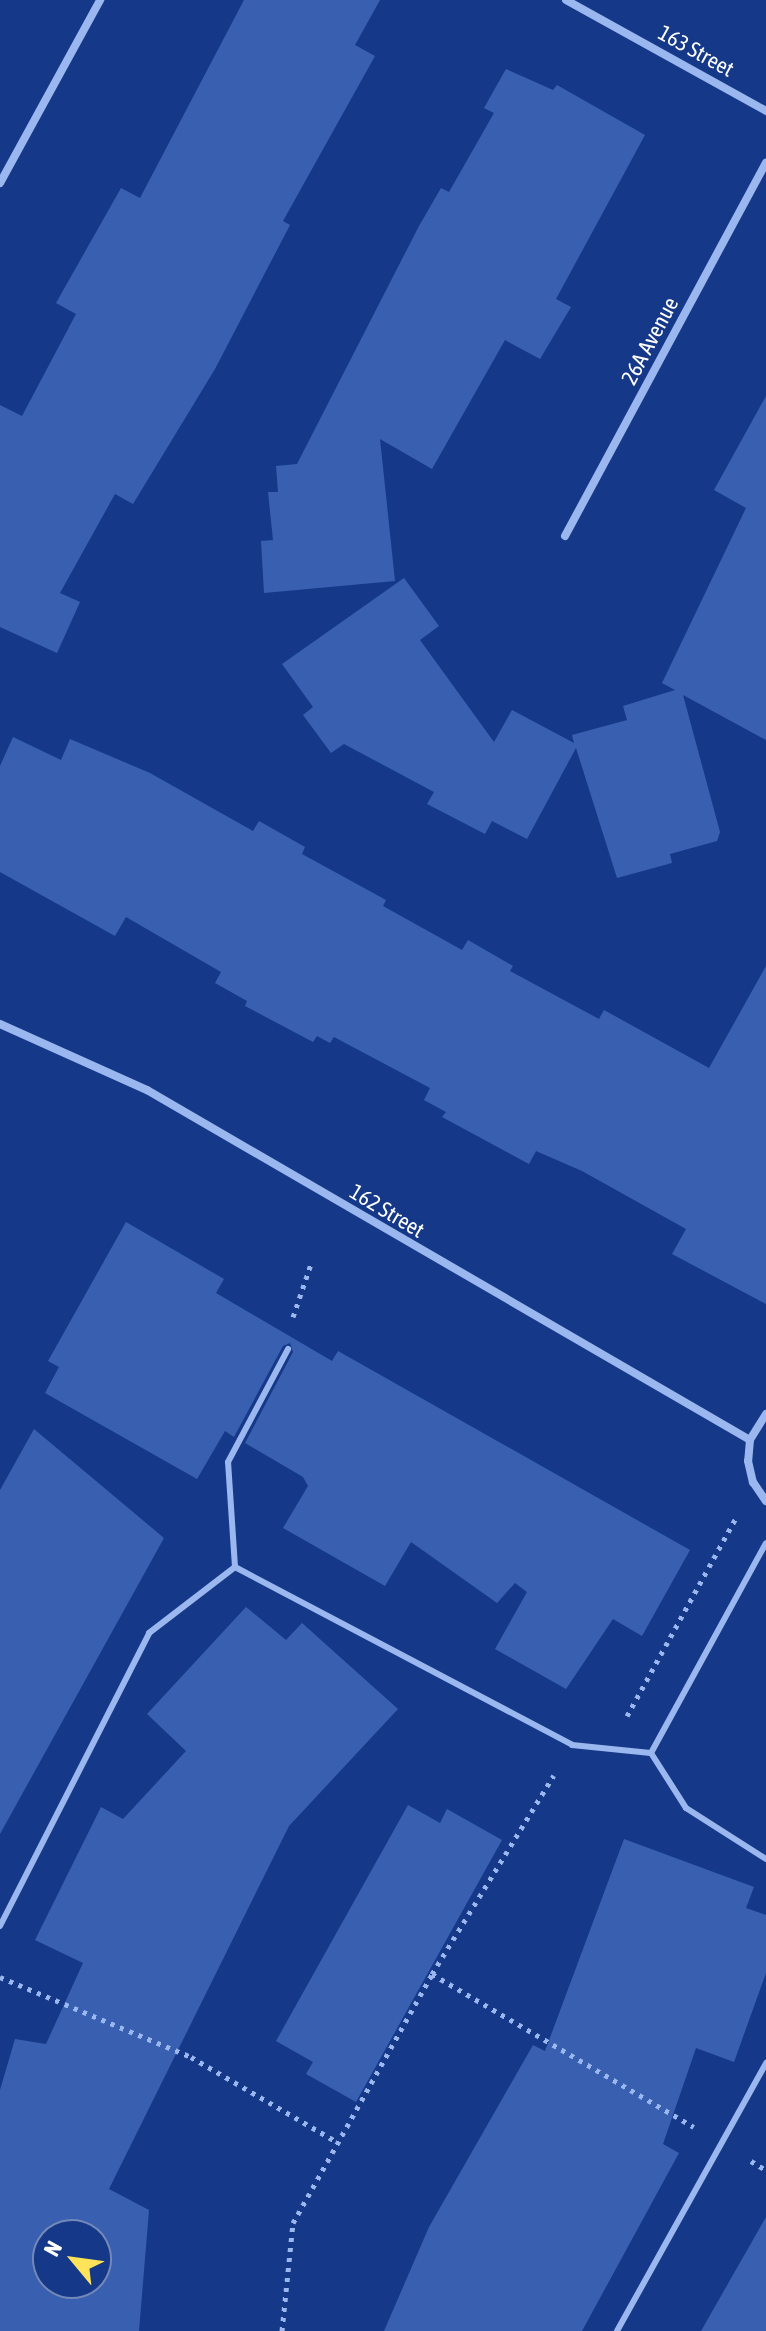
<!DOCTYPE html>
<style>
body{margin:0}
#map{position:relative;width:766px;height:2331px;overflow:hidden;background:#153988;font-family:"Asap Condensed",sans-serif}
div>[style]{position:absolute}
.building>*{inset:0;background:#3960b0}
.path>*{height:5px;margin-top:-2.5px;transform-origin:0;background:repeating-linear-gradient(90deg,#9bb7ef 0 4px,transparent 0 10px)}
.lane>*{height:6px;margin:-3px;padding:0 3px;transform-origin:3px;border-radius:3px;background:#9bb7ef}
.street>*{height:8px;margin:-4px;padding:0 4px;transform-origin:4px;border-radius:4px;background:#9bb7ef}
span{translate:-50% -50%;white-space:nowrap;text-align:center;line-height:1.15;-webkit-text-stroke:7px #153988;paint-order:stroke}
.street-label{font-size:22px;color:#fff}
.north{position:absolute;left:32px;top:2219px;width:80px;height:80px;box-sizing:border-box;background:#153988;border:2px solid #7388b8;border-radius:50%;rotate:299deg;font-size:22px;font-weight:700;line-height:32px;text-align:center;color:#fff}
.north::after{content:'';display:block;margin:auto;width:28px;height:36px;background:#ffe359;clip-path:polygon(50% 0,100% 100%,50% 72%,0 100%)}
</style>
<div id="map">
<div class="building">
<div style="clip-path:polygon(244px 0,380px 0,355px 45px,375px 56px,283px 221px,290px 225px,215px 369px,133px 504px,115px 494px,60px 593px,80px 602px,57px 653px,0 627px,0 405px,22px 416px,76px 314px,56px 303px,121px 188px,140px 198px)"></div>
<div style="clip-path:polygon(506px 69px,553px 90px,557px 85px,645px 135px,556px 299px,571px 307px,540px 359px,505px 340px,432px 469px,380px 439px,395px 581px,264px 593px,261px 541px,273px 540px,268px 492px,278px 492px,276px 466px,297px 464px,419px 226px,441px 188px,449px 192px,494px 113px,484px 108px)"></div>
<div style="clip-path:polygon(766px 396px,766px 740px,683px 695px,720px 832px,717px 841px,670px 854px,672px 863px,617px 878px,576px 748px,527px 839px,492px 821px,485px 834px,427px 804px,434px 792px,344px 744px,331px 753px,303px 715px,313px 707px,282px 664px,404px 578px,439px 626px,420px 640px,494px 742px,512px 710px,574px 743px,572px 735px,627px 720px,623px 706px,675px 690px,662px 683px,746px 508px,714px 490px)"></div>
<div style="clip-path:polygon(13px 737px,61px 760px,70px 739px,150px 773px,253px 831px,259px 821px,305px 847px,302px 854px,386px 900px,383px 906px,462px 950px,468px 940px,513px 966px,510px 971px,599px 1019px,604px 1010px,709px 1068px,766px 966px,766px 1304px,672px 1254px,686px 1229px,582px 1171px,536px 1151px,529px 1164px,442px 1117px,446px 1112px,424px 1100px,430px 1088px,334px 1037px,330px 1043px,317px 1036px,313px 1042px,245px 1006px,247px 1001px,215px 983px,221px 972px,126px 917px,115px 936px,0 872px,0 766px)"></div>
<div style="clip-path:polygon(126px 1222px,224px 1279px,216px 1293px,332px 1361px,338px 1351px,690px 1550px,642px 1636px,613px 1619px,566px 1689px,495px 1649px,527px 1592px,515px 1583px,497px 1603px,411px 1542px,385px 1586px,283px 1528px,308px 1486px,303px 1477px,245px 1443px,293px 1352px,290px 1343px,283px 1346px,234px 1437px,225px 1431px,197px 1479px,45px 1393px,59px 1367px,48px 1361px)"></div>
<div style="clip-path:polygon(34px 1429px,164px 1538px,0 1834px,0 1490px)"></div>
<div style="clip-path:polygon(evenodd,246px 1607px,286px 1640px,302px 1623px,398px 1709px,289px 1826px,109px 2189px,149px 2210px,139px 2331px,0 2331px,0 2090px,15px 2039px,46px 2044px,83px 1963px,35px 1940px,101px 1807px,123px 1819px,186px 1751px,147px 1714px,246px 1607px,48px 2235px,96px 2235px,96px 2283px,48px 2283px,48px 2235px)"></div>
<div style="clip-path:polygon(408px 1805px,440px 1823px,447px 1809px,502px 1840px,356px 2102px,306px 2074px,313px 2062px,276px 2041px)"></div>
<div style="clip-path:polygon(624px 1839px,754px 1887px,746px 1908px,766px 1915px,766px 1973px,734px 2062px,696px 2048px,663px 2144px,679px 2153px,582px 2331px,384px 2331px,429px 2227px,533px 2045px,545px 2051px)"></div>
<div style="clip-path:polygon(766px 2217px,766px 2331px,701px 2331px)"></div>
</div>
<div class="path">
<div style="left:293px;top:1317px;width:59px;rotate:-71.3deg"></div>
<div style="left:627px;top:1716px;width:226px;rotate:-61.2deg"></div>
<div style="left:432px;top:1974px;width:303px;rotate:30.3deg"></div>
<div style="left:0;top:1977px;width:207px;rotate:22.7deg"></div>
<div style="left:191px;top:2057px;width:169px;rotate:30.2deg"></div>
<div style="left:751px;top:2161px;width:17px;rotate:31deg"></div>
<div style="left:282px;top:2331px;width:109px;rotate:-84.2deg"></div>
<div style="left:293px;top:2223px;width:285px;rotate:-60.8deg"></div>
<div style="left:432px;top:1974px;width:233px;rotate:-58.5deg"></div>
</div>
<div class="lane">
<div style="left:235px;top:1567px;width:381px;rotate:27.8deg"></div>
<div style="left:572px;top:1745px;width:79px;rotate:5.8deg"></div>
<div style="left:651px;top:1753px;width:65px;rotate:57.5deg"></div>
<div style="left:686px;top:1808px;width:95px;rotate:32.5deg"></div>
<div style="left:651px;top:1753px;width:239px;rotate:-61.3deg"></div>
<div style="left:0;top:1926px;width:329px;rotate:-63deg"></div>
<div style="left:149px;top:1633px;width:108px;rotate:-37.5deg"></div>
<div style="left:235px;top:1567px;width:105px;rotate:-93.8deg"></div>
<div style="left:228px;top:1462px;width:128px;rotate:-62deg"></div>
<div style="left:617px;top:2331px;width:307px;rotate:-60.9deg"></div>
</div>
<div class="street">
<div style="left:566px;top:0;width:229px;rotate:29deg"></div>
<div style="left:0;top:183px;width:209px;rotate:-61.3deg"></div>
<div style="left:565px;top:536px;width:424px;rotate:-61.7deg"></div>
<div style="left:0;top:1024px;width:161px;rotate:24.2deg"></div>
<div style="left:147px;top:1090px;width:697px;rotate:30.13deg"></div>
<div style="left:766px;top:1414px;width:31px;rotate:122deg"></div>
<div style="left:750px;top:1440px;width:21px;rotate:95deg"></div>
<div style="left:748px;top:1461px;width:22px;rotate:77deg"></div>
<div style="left:753px;top:1482px;width:23px;rotate:56deg"></div>
</div>
<div class="street-label">
<span style="left:696px;top:51px;rotate:29deg">163 Street</span>
<span style="left:650px;top:341px;rotate:-62deg">26A Avenue</span>
<span style="left:387px;top:1211px;rotate:31deg">162 Street</span>
</div>
<div class="north">N</div>
</div>
